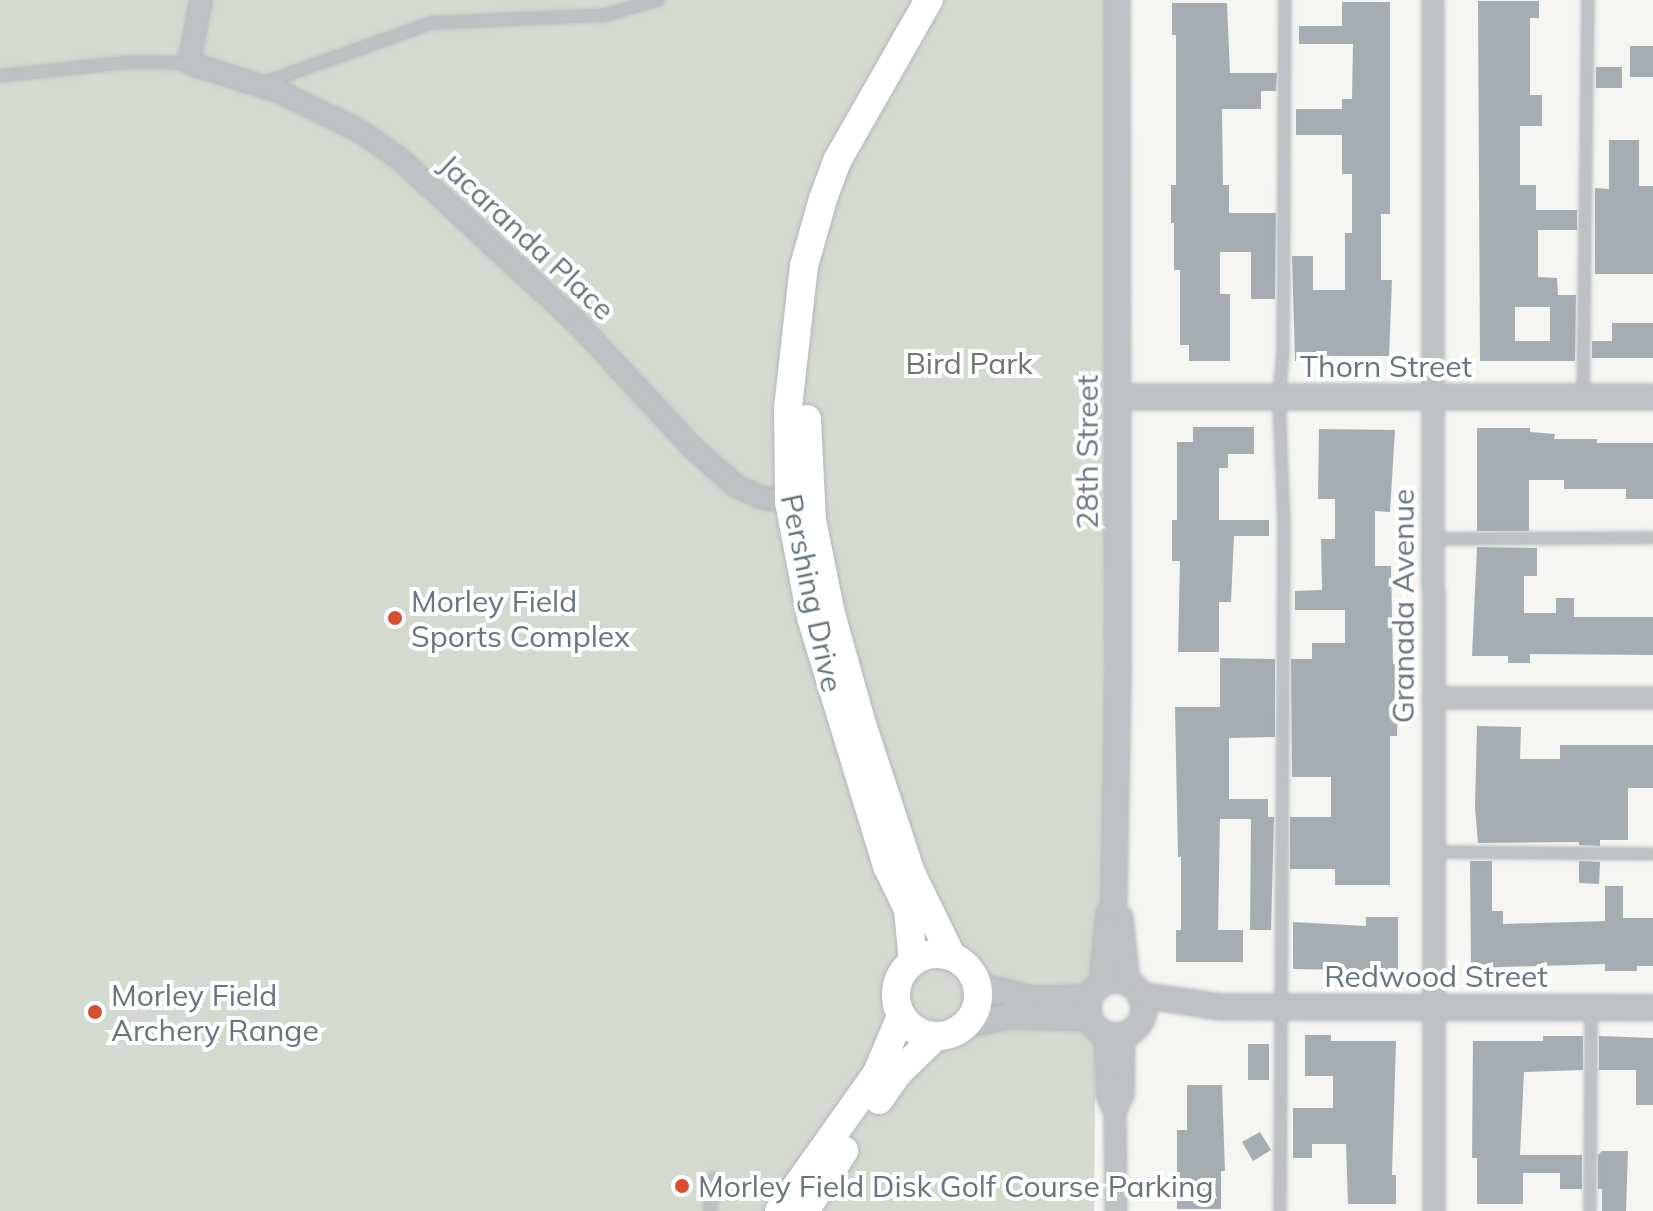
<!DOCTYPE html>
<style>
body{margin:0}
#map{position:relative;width:1653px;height:1211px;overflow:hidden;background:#f5f5f2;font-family:Mulish,sans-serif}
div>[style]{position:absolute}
.green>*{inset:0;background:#d5dad1}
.building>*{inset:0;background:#a6adb2}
.roads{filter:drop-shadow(0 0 2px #b1b6ba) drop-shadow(0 0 2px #b1b6ba)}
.service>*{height:10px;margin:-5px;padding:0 5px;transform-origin:5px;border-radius:5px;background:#bec2c5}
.minor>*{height:20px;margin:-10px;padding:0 10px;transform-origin:10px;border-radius:10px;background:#bec2c5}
.tertiary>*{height:24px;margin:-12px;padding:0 12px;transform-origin:12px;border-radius:12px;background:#bec2c5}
.tertiary>.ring{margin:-12px;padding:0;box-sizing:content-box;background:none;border:24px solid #bec2c5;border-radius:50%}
.secondary>*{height:28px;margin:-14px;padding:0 14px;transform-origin:14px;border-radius:14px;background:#fff}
.secondary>.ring{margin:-14px;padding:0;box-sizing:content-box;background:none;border:28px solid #fff;border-radius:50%}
.dots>*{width:22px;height:22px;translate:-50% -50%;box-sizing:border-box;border:4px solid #fff;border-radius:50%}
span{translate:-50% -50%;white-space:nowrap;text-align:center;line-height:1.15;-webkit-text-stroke:8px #fff;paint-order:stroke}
.street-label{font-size:30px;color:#667681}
.park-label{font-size:30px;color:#697964}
.poi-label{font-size:30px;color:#667681}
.left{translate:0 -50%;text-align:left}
</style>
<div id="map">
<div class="green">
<div style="clip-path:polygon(0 0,1107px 0,1105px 996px,1096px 994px,1094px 1211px,0 1211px)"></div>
</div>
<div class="building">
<div style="clip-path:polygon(evenodd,1478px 1px,1539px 1px,1539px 18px,1530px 18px,1530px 95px,1542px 95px,1542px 126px,1520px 126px,1520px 185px,1536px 185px,1536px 210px,1577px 210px,1577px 230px,1538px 230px,1538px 277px,1557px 278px,1558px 295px,1576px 295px,1575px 361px,1480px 361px,1478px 1px,1515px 307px,1550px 307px,1550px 341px,1515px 341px,1515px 307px)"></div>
<div style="clip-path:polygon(1342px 2px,1390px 2px,1390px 214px,1381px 214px,1381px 280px,1392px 280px,1389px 356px,1316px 356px,1316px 361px,1295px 361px,1292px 256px,1313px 256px,1313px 290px,1345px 290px,1345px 233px,1352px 233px,1352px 174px,1342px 174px,1342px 135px,1296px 135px,1296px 109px,1342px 109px,1342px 99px,1352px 99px,1353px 44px,1299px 44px,1299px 26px,1342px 26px)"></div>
<div style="clip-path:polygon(1172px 3px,1227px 3px,1230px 73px,1277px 73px,1276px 91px,1261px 91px,1261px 109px,1222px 109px,1223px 185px,1229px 185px,1229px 213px,1276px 213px,1275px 299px,1251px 299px,1251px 252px,1220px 252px,1220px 294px,1230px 294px,1230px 361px,1189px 361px,1189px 345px,1180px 345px,1180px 270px,1174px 270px,1174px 223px,1171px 223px,1171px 185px,1176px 185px,1176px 35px,1172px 35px)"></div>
<div style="clip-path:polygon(1630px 46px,1653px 46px,1653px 77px,1630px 77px)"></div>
<div style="clip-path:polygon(1596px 67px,1622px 67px,1622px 88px,1596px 88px)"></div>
<div style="clip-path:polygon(1609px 140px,1639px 140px,1639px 186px,1653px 186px,1653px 274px,1595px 274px,1595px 188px,1609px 189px)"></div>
<div style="clip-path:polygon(1612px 323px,1653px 323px,1653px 358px,1592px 358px,1592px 341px,1612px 341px)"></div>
<div style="clip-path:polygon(1193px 427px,1254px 427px,1254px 454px,1228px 454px,1228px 468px,1219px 468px,1219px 520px,1269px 520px,1269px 536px,1234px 536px,1231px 602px,1219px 602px,1219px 652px,1178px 652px,1180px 561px,1172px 561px,1172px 520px,1177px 520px,1177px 442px,1193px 442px)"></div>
<div style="clip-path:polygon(1477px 428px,1530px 428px,1530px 432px,1555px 434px,1554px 439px,1597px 439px,1597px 443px,1653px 443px,1653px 499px,1626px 499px,1626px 489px,1564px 489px,1564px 480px,1529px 480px,1529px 531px,1477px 531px)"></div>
<div style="clip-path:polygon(1319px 429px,1395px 430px,1390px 512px,1375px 511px,1375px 566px,1391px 566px,1393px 664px,1399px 664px,1397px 736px,1390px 736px,1390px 885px,1335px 885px,1335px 869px,1290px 869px,1290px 817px,1331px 817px,1331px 777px,1292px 777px,1291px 659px,1312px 659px,1312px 643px,1345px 643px,1345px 610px,1295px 610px,1295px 591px,1322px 590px,1321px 539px,1335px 539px,1335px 499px,1318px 499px)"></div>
<div style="clip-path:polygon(1477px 547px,1537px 548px,1537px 576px,1524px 576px,1524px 613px,1556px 613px,1556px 598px,1574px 598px,1574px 617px,1653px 617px,1653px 655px,1530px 654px,1530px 663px,1508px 663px,1508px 656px,1472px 656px)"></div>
<div style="clip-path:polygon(1220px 658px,1275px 659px,1275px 737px,1229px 738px,1229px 799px,1268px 799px,1268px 817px,1274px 817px,1271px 930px,1250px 930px,1251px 819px,1220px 819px,1218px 930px,1243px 930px,1243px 962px,1176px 962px,1176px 930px,1181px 930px,1181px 857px,1178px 857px,1175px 707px,1220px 707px)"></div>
<div style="clip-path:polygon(1477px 726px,1521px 727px,1520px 759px,1560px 759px,1560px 745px,1653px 745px,1653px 788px,1628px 788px,1628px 840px,1600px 840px,1600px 846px,1579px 845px,1579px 842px,1478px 843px,1475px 807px)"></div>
<div style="clip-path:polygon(1470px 861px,1492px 861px,1492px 911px,1503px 911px,1503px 924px,1605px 921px,1605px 886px,1623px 886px,1623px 918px,1653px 918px,1653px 966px,1637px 966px,1637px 971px,1605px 971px,1605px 964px,1471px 968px)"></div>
<div style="clip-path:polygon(1579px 861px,1600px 862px,1599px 884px,1579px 883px)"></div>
<div style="clip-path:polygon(1366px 917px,1398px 917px,1398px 971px,1293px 969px,1293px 922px,1366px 926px)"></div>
<div style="clip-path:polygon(1305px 1035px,1331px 1035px,1331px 1041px,1396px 1041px,1392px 1175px,1396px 1175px,1396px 1204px,1348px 1204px,1346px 1144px,1312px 1144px,1312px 1158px,1293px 1158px,1293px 1108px,1333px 1108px,1333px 1076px,1305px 1076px)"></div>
<div style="clip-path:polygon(1543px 1036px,1583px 1036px,1583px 1070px,1524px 1072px,1520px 1155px,1582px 1155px,1582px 1189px,1560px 1189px,1560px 1173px,1523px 1173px,1523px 1204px,1477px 1204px,1477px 1158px,1472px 1158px,1473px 1041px,1543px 1041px)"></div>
<div style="clip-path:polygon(1599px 1036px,1653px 1038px,1653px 1105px,1636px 1105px,1636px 1070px,1599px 1070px)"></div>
<div style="clip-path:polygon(1248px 1044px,1269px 1044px,1269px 1080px,1248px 1080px)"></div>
<div style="clip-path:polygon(1187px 1085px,1222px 1085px,1225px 1171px,1221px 1171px,1221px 1209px,1177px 1209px,1177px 1130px,1187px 1130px)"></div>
<div style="clip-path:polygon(1260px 1132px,1271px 1150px,1253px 1161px,1242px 1142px)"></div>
<div style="clip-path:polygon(1602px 1151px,1628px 1151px,1626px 1211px,1602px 1211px,1602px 1189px,1598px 1189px,1598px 1155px)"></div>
</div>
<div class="roads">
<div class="service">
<div style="left:0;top:76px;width:131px;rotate:-6.1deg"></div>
<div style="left:130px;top:62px;width:59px;rotate:1deg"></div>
<div style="left:261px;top:84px;width:181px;rotate:-19.7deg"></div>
<div style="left:431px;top:23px;width:174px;rotate:-2.6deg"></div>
<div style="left:605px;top:15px;width:55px;rotate:-15.8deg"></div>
<div style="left:1583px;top:398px;width:398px;rotate:-89.3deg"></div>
<div style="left:1434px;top:539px;width:219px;rotate:-0.3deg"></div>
<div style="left:1435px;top:852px;width:218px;rotate:0.5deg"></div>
<div style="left:710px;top:1211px;width:33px;rotate:-83deg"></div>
<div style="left:1280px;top:1211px;width:687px;rotate:-89.67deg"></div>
<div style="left:1284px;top:524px;width:125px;rotate:-92.3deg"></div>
<div style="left:1279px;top:399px;width:47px;rotate:-85.1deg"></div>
<div style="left:1283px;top:352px;width:352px;rotate:-89.7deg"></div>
<div style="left:1590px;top:1211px;width:203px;rotate:-89.7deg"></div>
</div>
<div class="minor">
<div style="left:201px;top:0;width:64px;rotate:100.8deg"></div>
<div style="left:189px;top:63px;width:96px;rotate:17.7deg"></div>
<div style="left:280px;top:92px;width:87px;rotate:26deg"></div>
<div style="left:358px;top:130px;width:51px;rotate:34.6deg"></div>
<div style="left:400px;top:159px;width:244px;rotate:42.8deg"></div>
<div style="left:579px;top:325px;width:169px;rotate:47.2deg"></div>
<div style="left:694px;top:449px;width:56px;rotate:41.4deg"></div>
<div style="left:736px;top:486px;width:26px;rotate:25deg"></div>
<div style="left:760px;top:497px;width:29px;rotate:10deg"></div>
<div style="left:1433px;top:0;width:1211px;rotate:89.95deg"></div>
<div style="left:1433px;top:698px;width:220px"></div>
<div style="left:1105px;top:1034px;width:61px;rotate:88.1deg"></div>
<div style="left:1107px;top:1095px;width:19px;rotate:65deg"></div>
<div style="left:1116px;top:1211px;width:99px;rotate:-90.6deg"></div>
<div style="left:1115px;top:1112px;width:19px;rotate:-65deg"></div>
<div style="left:1123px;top:1095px;width:60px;rotate:-89deg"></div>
</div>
<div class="tertiary">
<div style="left:1119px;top:397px;width:534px"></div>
<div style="left:1120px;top:918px;width:65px;rotate:83.9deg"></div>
<div class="ring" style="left:1088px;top:980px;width:32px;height:32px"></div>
<div style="left:1102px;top:984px;width:70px;rotate:-84.3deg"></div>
<div style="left:1109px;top:914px;width:10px;rotate:-61deg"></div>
<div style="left:1114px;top:905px;width:234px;rotate:-89deg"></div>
<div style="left:1118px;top:671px;width:671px;rotate:-90.09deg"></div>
<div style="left:977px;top:986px;width:57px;rotate:13.3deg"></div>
<div style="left:1032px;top:999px;width:58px;rotate:-1deg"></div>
<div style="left:1140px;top:995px;width:81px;rotate:8.5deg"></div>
<div style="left:1220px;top:1007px;width:433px;rotate:0.1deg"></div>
<div style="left:964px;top:1025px;width:47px;rotate:-11.1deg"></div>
<div style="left:1010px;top:1016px;width:80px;rotate:1.4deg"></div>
</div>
<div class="secondary">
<div style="left:807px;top:419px;width:101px;rotate:87.2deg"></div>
<div style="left:812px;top:520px;width:96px;rotate:78.6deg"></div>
<div style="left:831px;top:614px;width:114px;rotate:74.3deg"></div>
<div style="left:862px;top:724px;width:157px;rotate:71.8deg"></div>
<div style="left:911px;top:873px;width:93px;rotate:64deg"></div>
<div class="ring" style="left:896px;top:954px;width:54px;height:54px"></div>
<div style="left:913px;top:962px;width:53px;rotate:-95.4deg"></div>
<div style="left:908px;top:909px;width:48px;rotate:-116deg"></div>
<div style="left:887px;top:866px;width:260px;rotate:-107deg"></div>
<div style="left:811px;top:617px;width:117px;rotate:-100.8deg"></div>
<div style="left:789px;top:502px;width:94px;rotate:-90.6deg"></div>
<div style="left:788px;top:408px;width:143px;rotate:-83.6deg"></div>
<div style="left:804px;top:266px;width:70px;rotate:-74.2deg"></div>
<div style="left:823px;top:199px;width:40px;rotate:-69.8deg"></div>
<div style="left:837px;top:161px;width:185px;rotate:-60.3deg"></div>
<div style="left:879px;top:1100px;width:33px;rotate:-55deg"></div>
<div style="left:898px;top:1073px;width:53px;rotate:-44.2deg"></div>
<div style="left:779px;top:1211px;width:169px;rotate:-54.6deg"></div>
<div style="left:877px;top:1073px;width:62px;rotate:-67.2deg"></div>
<div style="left:805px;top:1211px;width:72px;rotate:-57deg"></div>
</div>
</div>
<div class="dots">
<div style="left:395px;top:618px;background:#d84e2f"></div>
<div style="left:95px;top:1012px;background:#d84e2f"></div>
<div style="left:682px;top:1186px;background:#d84e2f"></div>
</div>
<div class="street-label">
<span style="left:527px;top:237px;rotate:43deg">Jacaranda Place</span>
<span style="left:1386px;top:366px">Thorn Street</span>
<span style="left:1087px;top:452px;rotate:-90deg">28th Street</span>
<span style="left:812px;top:593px;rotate:78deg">Pershing Drive</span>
<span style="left:1403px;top:606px;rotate:-90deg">Granada Avenue</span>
<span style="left:1436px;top:976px">Redwood Street</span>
</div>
<div class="park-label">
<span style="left:969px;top:363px">Bird Park</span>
</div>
<div class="poi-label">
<span class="left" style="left:411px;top:618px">Morley Field<br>Sports Complex</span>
<span class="left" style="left:111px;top:1012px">Morley Field<br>Archery Range</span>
<span class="left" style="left:698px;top:1186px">Morley Field Disk Golf Course Parking</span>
</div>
</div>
